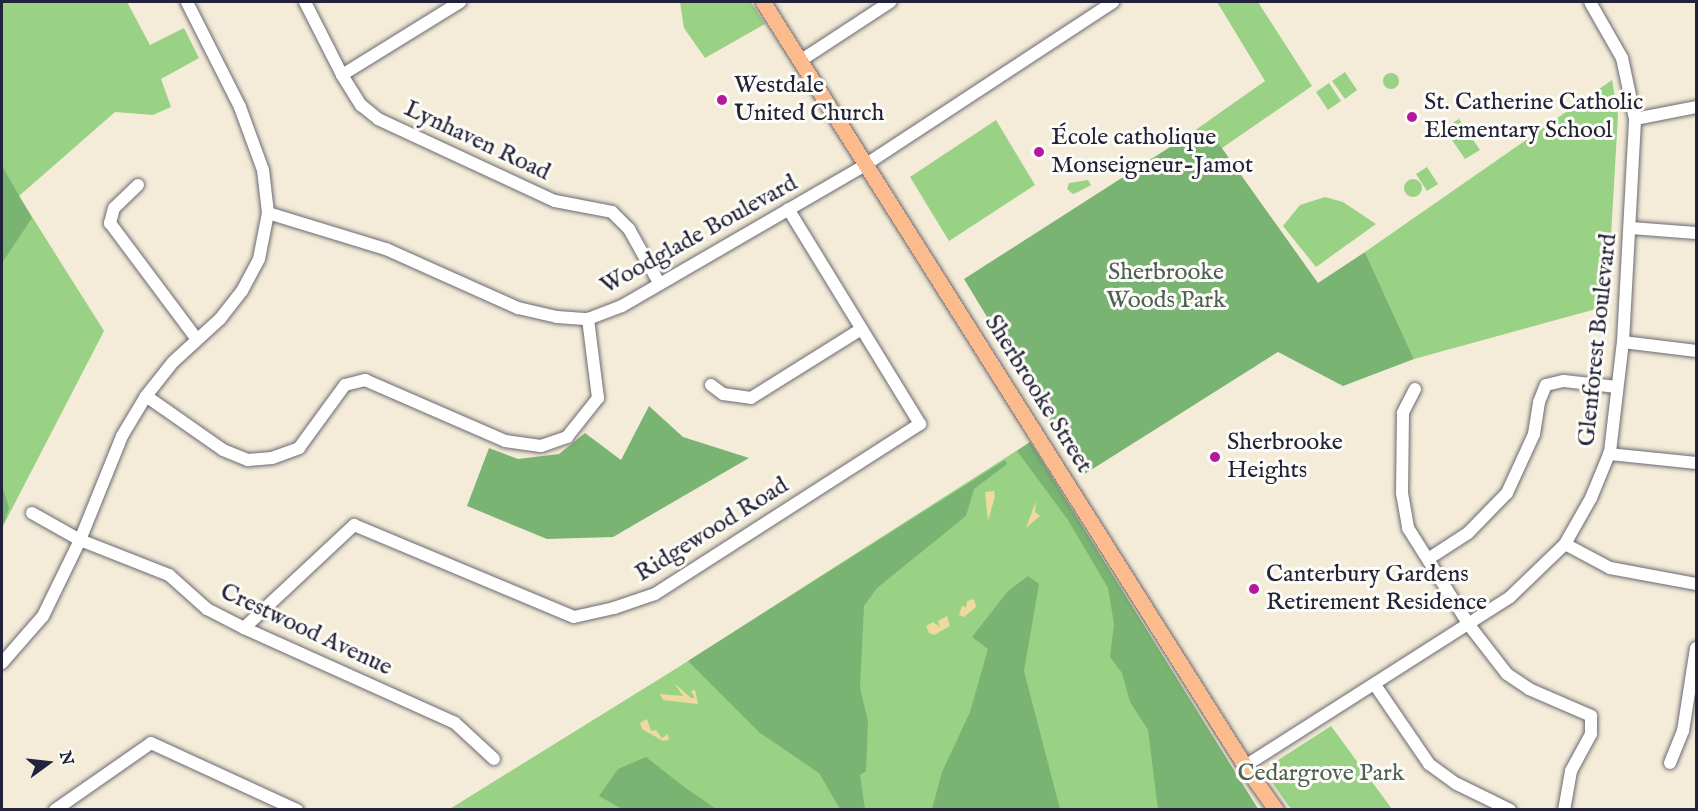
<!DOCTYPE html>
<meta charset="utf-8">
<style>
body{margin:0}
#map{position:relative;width:1698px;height:811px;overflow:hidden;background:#f4ecd8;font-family:"IM FELL English",serif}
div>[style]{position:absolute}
.green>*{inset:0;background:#99d284}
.round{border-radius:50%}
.forest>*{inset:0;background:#7ab472}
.sand>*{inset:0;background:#eeda9e}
.roads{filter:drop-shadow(0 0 2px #6c6972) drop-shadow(0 0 2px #6c6972)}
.minor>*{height:12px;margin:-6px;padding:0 6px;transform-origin:6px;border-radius:6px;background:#fff}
.major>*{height:15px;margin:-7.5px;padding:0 7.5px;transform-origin:7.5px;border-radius:7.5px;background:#fbbb8c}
.dots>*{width:16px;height:16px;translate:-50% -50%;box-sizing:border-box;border:3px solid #fdfcf7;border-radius:50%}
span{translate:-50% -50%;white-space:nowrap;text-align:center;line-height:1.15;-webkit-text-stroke:6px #fdfcf7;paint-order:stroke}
.poi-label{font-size:24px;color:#22223b}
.left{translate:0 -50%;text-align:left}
.street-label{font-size:24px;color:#22223b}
.park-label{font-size:24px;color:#4c6055}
.frame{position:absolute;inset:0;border:3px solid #22223b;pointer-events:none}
.north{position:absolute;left:18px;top:733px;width:60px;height:60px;-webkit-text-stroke:4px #fdfcf7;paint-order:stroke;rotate:75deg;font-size:16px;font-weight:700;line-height:24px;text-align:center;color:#22223b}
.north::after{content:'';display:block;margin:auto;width:21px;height:27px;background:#22223b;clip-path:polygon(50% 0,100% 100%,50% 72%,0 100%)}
</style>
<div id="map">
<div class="green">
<div style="clip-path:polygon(2px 2px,127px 2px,150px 45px,184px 28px,199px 58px,161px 79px,171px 107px,153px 115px,115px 112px,19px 196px,104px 331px,2px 528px)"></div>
<div style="clip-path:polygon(680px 2px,751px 2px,765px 24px,705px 58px,684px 28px)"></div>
<div style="clip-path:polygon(1217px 2px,1258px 2px,1312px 86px,1222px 148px,1214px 137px,1184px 138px,1265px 81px)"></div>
<div style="clip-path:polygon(1345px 72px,1357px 90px,1345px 99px,1332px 81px)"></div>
<div class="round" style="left:1383px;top:73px;width:16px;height:16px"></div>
<div style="clip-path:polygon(1612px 80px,1618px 115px,1607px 306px,1414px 359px,1365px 252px)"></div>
<div style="clip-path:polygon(1329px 83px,1341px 101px,1328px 110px,1316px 92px)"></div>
<div style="clip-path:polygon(1459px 119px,1480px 150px,1465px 159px,1444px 128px)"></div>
<div style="clip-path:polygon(996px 120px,1035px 185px,949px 241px,910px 177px)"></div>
<div style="clip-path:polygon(1427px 167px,1438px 184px,1427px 191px,1416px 174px)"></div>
<div class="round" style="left:1404px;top:179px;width:18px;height:18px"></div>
<div style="clip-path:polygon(1088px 180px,1091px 185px,1078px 192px,1073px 194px,1067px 189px,1069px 183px)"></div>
<div style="clip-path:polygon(1325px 197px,1343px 202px,1376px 224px,1316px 267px,1283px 226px,1300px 205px)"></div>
<div style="clip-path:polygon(1030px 442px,1258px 809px,448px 810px,677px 668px)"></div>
<div style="clip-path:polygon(1331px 726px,1392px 809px,1291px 809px,1268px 777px,1277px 776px,1268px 771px,1272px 764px)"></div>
</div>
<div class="forest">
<div style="clip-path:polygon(1214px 137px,1318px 283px,1365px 252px,1414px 359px,1343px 386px,1278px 352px,1083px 475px,964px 279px,1184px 138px)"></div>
<div style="clip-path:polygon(2px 166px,32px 218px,2px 263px)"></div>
<div style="clip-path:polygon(649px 406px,683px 437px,749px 458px,613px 537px,547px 539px,467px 506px,489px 448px,518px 459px,559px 454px,585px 433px,621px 460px)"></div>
<div style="clip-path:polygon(1030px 442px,1258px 809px,1158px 809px,1148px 730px,1130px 702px,1122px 673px,1110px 657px,1114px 624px,1108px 588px,1068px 520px,1017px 451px)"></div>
<div style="clip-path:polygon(1005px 460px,1007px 464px,974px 489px,966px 516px,877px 588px,864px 606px,860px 688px,868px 721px,866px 771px,860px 775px,865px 809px,840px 809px,819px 773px,760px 733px,688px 661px)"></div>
<div style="clip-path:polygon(2px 485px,9px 508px,2px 528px)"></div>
<div style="clip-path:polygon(1028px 576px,1039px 584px,1024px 671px,1060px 809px,932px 809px,942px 772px,970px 712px,988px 649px,972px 637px,1008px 591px)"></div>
<div style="clip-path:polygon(646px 757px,683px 786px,716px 809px,622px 809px,599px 796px,618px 769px)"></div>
</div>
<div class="sand">
<div style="clip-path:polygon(985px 492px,994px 491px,995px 496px,988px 521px)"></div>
<div style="clip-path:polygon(1036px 501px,1035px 512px,1040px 516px,1026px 528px)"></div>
<div style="clip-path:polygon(974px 599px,976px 607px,964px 617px,959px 615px,962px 606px,966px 607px,967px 601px)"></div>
<div style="clip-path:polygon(947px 616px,950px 626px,934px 635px,929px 633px,926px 626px,933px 622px,940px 627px,938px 621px)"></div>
<div style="clip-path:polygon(674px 683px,691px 698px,695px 698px,691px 691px,695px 690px,698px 704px,663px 700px,660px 694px,683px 696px)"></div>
<div style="clip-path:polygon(647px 719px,651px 731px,656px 730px,662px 738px,668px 734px,669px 740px,663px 741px,642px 729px,640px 723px)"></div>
</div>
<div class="roads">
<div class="minor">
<div style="left:305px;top:2px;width:82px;rotate:63.1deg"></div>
<div style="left:342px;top:75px;width:36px;rotate:58deg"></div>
<div style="left:361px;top:105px;width:22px;rotate:39deg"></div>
<div style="left:378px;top:119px;width:195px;rotate:24.9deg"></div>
<div style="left:555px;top:201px;width:58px;rotate:10.9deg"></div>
<div style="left:612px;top:212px;width:24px;rotate:45deg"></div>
<div style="left:629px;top:229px;width:62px;rotate:60.9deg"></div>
<div style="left:800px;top:61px;width:108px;rotate:-33.2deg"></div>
<div style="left:342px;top:75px;width:139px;rotate:-31.7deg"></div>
<div style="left:1635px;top:119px;width:62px;rotate:-11.1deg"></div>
<div style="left:138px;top:185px;width:33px;rotate:136deg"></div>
<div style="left:114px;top:208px;width:16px;rotate:105deg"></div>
<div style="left:110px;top:223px;width:144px;rotate:53.2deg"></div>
<div style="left:268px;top:213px;width:123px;rotate:17deg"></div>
<div style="left:386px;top:249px;width:145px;rotate:24.1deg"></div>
<div style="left:518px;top:308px;width:40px;rotate:13deg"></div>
<div style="left:557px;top:317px;width:31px;rotate:4deg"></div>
<div style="left:588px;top:319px;width:36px;rotate:-21deg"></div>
<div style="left:622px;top:306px;width:281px;rotate:-30.1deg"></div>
<div style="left:865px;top:165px;width:297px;rotate:-33.3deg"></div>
<div style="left:1631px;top:228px;width:65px;rotate:4.4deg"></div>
<div style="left:1623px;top:342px;width:74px;rotate:7deg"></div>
<div style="left:711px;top:385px;width:15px;rotate:37deg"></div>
<div style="left:723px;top:394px;width:28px;rotate:8deg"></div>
<div style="left:751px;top:398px;width:128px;rotate:-32deg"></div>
<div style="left:1415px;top:389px;width:27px;rotate:117deg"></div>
<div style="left:1403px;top:413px;width:80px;rotate:90.7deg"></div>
<div style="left:1402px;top:493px;width:36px;rotate:80deg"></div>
<div style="left:1408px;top:528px;width:115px;rotate:57.8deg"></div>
<div style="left:1469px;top:625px;width:62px;rotate:52.2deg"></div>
<div style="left:1507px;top:674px;width:27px;rotate:34deg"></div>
<div style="left:1529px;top:689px;width:68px;rotate:23.5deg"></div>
<div style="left:1591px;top:716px;width:18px;rotate:90deg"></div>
<div style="left:1591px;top:734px;width:42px;rotate:118.4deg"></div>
<div style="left:1571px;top:771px;width:40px;rotate:100deg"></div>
<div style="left:146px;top:396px;width:94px;rotate:35deg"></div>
<div style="left:223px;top:450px;width:27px;rotate:22deg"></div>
<div style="left:248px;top:460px;width:24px;rotate:-5deg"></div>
<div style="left:272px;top:458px;width:29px;rotate:-20deg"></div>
<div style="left:299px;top:448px;width:78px;rotate:-53.9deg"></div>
<div style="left:345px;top:385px;width:21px;rotate:-14deg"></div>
<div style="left:365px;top:380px;width:153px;rotate:23.5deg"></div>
<div style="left:505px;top:441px;width:36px;rotate:8deg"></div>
<div style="left:541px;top:446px;width:28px;rotate:-19deg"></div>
<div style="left:567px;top:437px;width:50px;rotate:-51.5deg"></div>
<div style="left:598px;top:398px;width:80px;rotate:-97.2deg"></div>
<div style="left:1609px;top:454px;width:87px;rotate:5.9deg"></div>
<div style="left:32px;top:513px;width:55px;rotate:29.4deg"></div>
<div style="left:80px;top:540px;width:96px;rotate:21.5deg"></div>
<div style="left:169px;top:575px;width:51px;rotate:41.8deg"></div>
<div style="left:207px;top:609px;width:42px;rotate:27.2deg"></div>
<div style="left:244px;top:628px;width:231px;rotate:24.2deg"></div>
<div style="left:455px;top:723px;width:53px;rotate:42.7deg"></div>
<div style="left:1565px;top:544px;width:51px;rotate:28.1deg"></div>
<div style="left:1610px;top:568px;width:87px;rotate:10.5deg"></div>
<div style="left:1428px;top:559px;width:48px;rotate:-33deg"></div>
<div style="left:1468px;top:533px;width:56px;rotate:-45.7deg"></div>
<div style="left:1507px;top:493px;width:65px;rotate:-65.4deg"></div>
<div style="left:1534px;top:434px;width:32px;rotate:-81deg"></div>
<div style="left:1539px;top:402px;width:18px;rotate:-68deg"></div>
<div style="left:1546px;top:385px;width:18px;rotate:-13deg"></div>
<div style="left:1564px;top:381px;width:53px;rotate:6.5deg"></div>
<div style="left:244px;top:628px;width:151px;rotate:-43.1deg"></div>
<div style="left:354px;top:525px;width:238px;rotate:22.7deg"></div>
<div style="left:574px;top:617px;width:41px;rotate:-12.7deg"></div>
<div style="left:614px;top:608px;width:43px;rotate:-18.9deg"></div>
<div style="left:655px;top:594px;width:315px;rotate:-32.7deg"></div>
<div style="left:920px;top:424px;width:252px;rotate:-121.5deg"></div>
<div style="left:2px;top:663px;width:62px;rotate:-48.9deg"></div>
<div style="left:43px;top:616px;width:85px;rotate:-64deg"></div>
<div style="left:80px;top:540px;width:112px;rotate:-68deg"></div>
<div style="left:122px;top:436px;width:47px;rotate:-59deg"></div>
<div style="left:146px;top:396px;width:43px;rotate:-51.5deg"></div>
<div style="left:173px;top:362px;width:64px;rotate:-42.5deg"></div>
<div style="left:220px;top:319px;width:36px;rotate:-52deg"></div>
<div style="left:242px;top:291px;width:36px;rotate:-62deg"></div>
<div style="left:259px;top:259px;width:47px;rotate:-78.9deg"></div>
<div style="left:268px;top:213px;width:43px;rotate:-96.6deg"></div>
<div style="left:263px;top:170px;width:67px;rotate:-110.1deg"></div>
<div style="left:240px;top:107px;width:118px;rotate:-116.8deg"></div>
<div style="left:1375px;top:685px;width:96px;rotate:55.6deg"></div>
<div style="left:1429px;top:764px;width:34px;rotate:36deg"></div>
<div style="left:1457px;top:784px;width:59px;rotate:26.1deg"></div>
<div style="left:1670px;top:763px;width:35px;rotate:-68deg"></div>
<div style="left:1683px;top:731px;width:84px;rotate:-81.1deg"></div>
<div style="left:1245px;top:766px;width:314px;rotate:-32.5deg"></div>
<div style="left:1510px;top:597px;width:76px;rotate:-43.9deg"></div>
<div style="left:1565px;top:544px;width:53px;rotate:-60.5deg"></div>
<div style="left:1591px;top:498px;width:50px;rotate:-67.6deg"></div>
<div style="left:1610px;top:452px;width:111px;rotate:-83.3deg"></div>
<div style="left:1623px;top:342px;width:223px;rotate:-86.9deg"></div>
<div style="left:1635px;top:119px;width:62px;rotate:-102deg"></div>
<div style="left:1622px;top:58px;width:64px;rotate:-119.7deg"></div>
<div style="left:55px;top:810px;width:117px;rotate:-34.9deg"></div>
<div style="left:151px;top:743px;width:161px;rotate:24.7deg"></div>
</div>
<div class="major">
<div style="left:763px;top:2px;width:903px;rotate:57.75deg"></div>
<div style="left:1245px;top:766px;width:54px;rotate:54.8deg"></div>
</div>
</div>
<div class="dots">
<div style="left:722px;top:100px;background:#b5179e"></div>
<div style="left:1412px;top:117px;background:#b5179e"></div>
<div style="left:1039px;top:152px;background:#b5179e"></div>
<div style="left:1215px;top:457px;background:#b5179e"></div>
<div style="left:1254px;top:589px;background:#b5179e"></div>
</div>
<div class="poi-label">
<span class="left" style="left:734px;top:100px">Westdale<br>United Church</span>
<span class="left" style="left:1424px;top:117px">St. Catherine Catholic<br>Elementary School</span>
<span class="left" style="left:1051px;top:152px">École catholique<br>Monseigneur-Jamot</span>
<span class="left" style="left:1227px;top:457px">Sherbrooke<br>Heights</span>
<span class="left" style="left:1266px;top:589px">Canterbury Gardens<br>Retirement Residence</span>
</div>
<div class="street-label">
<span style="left:477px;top:141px;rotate:25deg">Lynhaven Road</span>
<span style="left:699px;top:235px;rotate:-29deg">Woodglade Boulevard</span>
<span style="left:1598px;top:340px;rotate:-84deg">Glenforest Boulevard</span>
<span style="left:1038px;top:394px;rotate:58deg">Sherbrooke Street</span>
<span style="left:712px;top:530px;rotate:-32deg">Ridgewood Road</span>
<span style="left:306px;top:630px;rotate:25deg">Crestwood Avenue</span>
</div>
<div class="park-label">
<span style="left:1166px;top:287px">Sherbrooke<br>Woods Park</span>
<span style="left:1321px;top:774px">Cedargrove Park</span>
</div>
<div class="frame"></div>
<div class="north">N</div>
</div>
